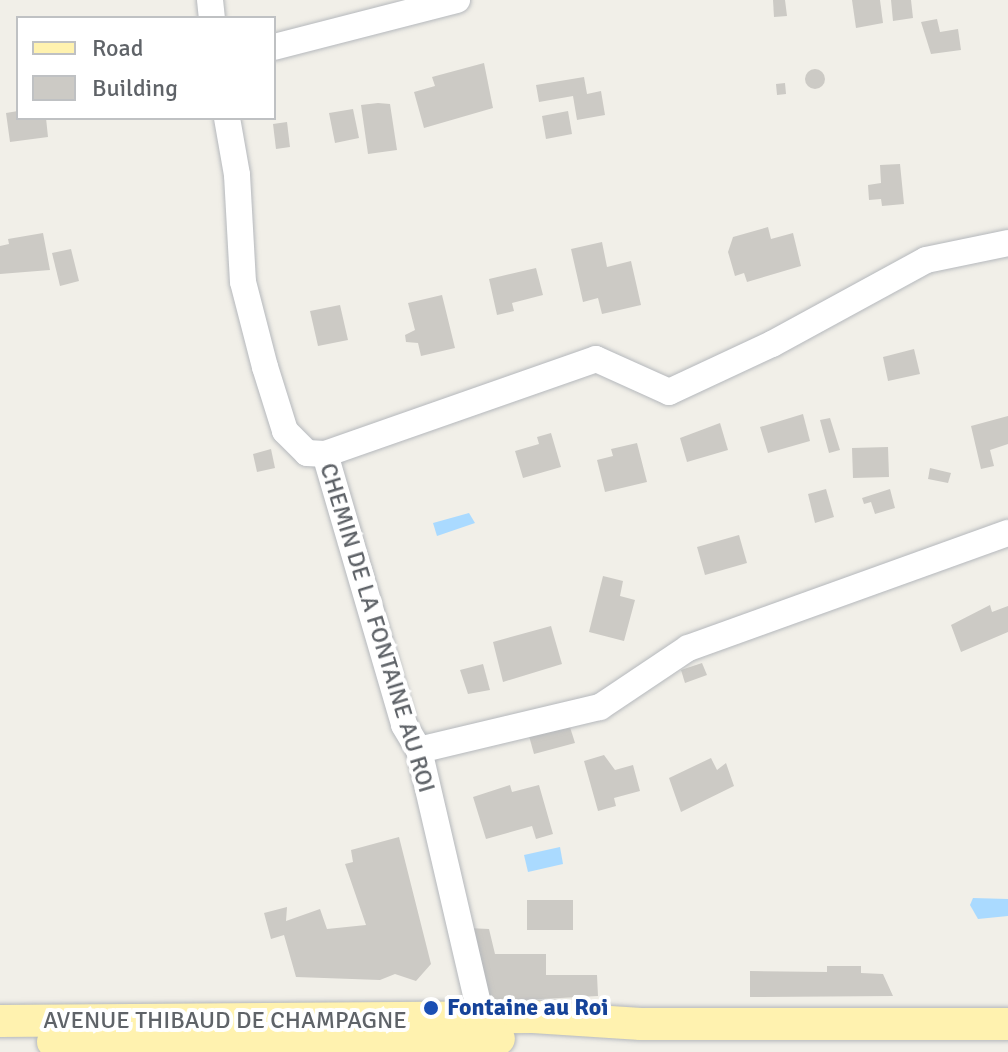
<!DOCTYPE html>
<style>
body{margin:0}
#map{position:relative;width:1008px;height:1052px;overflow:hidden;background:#f1efe8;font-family:Signika,sans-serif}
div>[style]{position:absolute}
.water>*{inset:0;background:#aadaff}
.building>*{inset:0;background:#cccac5}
.round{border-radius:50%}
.roads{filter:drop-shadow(0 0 2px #b5b8bc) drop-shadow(0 0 2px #b5b8bc)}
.minor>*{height:26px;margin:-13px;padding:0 13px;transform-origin:13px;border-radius:13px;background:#fff}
.major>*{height:32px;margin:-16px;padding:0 16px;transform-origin:16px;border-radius:16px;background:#fff2af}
.dots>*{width:22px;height:22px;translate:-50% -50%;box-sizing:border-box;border:4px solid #fff;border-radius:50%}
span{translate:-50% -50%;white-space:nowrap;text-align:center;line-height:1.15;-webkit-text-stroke:8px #fff;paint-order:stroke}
.street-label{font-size:24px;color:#5f6368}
.transit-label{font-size:24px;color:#164399;font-weight:700}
.left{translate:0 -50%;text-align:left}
.legend{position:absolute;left:16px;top:16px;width:260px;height:104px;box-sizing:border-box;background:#fff;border:2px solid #bfc1c3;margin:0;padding:10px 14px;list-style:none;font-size:24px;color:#5f6368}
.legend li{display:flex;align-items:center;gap:16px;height:40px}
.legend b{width:40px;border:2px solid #bfc1c3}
</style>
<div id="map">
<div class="water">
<div style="clip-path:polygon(469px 513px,475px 523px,437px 536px,433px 523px)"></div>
<div style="clip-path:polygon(560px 847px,563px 864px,528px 872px,524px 855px)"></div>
<div style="clip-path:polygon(973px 898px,1008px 899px,1008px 916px,978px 919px,970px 905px)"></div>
</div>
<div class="building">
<div style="clip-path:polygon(773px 0,785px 0,787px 16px,774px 17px)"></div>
<div style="clip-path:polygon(852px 0,880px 0,883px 23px,856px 28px)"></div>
<div style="clip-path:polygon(891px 0,911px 0,913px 18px,893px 21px)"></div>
<div style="clip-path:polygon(937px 19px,940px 32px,958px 29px,961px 50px,931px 54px,921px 22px)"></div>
<div style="clip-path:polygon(484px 63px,493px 108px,424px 128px,414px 92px,435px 86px,432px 77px)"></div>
<div class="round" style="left:805px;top:69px;width:20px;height:20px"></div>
<div style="clip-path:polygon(584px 77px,587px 94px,601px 91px,605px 115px,577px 120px,573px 96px,539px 102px,536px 85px)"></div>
<div style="clip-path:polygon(785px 83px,786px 94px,777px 95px,776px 84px)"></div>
<div style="clip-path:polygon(378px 103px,390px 104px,397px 150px,368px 154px,361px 105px)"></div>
<div style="clip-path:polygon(353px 109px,359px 138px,335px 143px,329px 113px)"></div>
<div style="clip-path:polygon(18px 111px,18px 118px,46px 118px,48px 137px,10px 142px,6px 113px)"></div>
<div style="clip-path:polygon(568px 111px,572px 134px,546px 139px,542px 116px)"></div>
<div style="clip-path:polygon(287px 122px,290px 147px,276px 149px,273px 124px)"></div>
<div style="clip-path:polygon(900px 164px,904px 204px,882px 206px,881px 199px,869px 200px,868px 185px,881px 183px,880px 165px)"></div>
<div style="clip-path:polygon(768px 227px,771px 239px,793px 233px,801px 266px,747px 282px,744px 273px,735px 276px,728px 252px,733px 237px)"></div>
<div style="clip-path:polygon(43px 233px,50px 270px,0 274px,0 246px,9px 244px,8px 239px)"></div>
<div style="clip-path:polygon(602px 242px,607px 267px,631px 261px,641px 305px,602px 314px,598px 298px,583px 302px,571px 249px)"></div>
<div style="clip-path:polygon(71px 249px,79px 281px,60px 286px,52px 253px)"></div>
<div style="clip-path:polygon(536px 268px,543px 295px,512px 303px,514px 311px,497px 315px,489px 279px)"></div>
<div style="clip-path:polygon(442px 295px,455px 348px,421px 356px,418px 343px,406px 342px,405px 335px,415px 330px,408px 303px)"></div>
<div style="clip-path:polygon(340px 305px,348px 340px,318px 346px,310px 311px)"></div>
<div style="clip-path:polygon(914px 349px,920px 374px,888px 381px,883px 357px)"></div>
<div style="clip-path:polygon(803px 414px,810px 441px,768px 453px,760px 427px)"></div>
<div style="clip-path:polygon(1008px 416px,1008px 444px,990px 450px,994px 466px,981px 469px,971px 426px)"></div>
<div style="clip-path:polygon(830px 418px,840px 450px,829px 453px,820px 420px)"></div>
<div style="clip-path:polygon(720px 423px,728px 450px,687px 462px,680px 438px)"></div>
<div style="clip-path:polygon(551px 433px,561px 467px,523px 478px,515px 451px,539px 444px,537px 437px)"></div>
<div style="clip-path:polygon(637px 443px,647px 482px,605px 492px,597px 460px,613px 456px,611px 449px)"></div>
<div style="clip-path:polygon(888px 447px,889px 477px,853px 478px,852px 448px)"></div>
<div style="clip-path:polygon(271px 449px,275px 468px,257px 472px,253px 454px)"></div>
<div style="clip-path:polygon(930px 468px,951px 473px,948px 483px,928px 479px)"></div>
<div style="clip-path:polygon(826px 489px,834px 517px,815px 523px,808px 494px)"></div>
<div style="clip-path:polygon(890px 489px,895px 508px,875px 514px,871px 502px,864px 504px,862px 498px)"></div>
<div style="clip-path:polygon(739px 535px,747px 563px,705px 575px,697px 547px)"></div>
<div style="clip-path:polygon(603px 576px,623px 581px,620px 596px,635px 600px,624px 641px,589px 632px)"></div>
<div style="clip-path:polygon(990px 605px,992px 612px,1008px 606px,1008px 632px,961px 652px,951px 625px)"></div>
<div style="clip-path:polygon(551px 626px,562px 664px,503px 682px,493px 642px)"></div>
<div style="clip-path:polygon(702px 663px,707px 675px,685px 683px,681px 670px)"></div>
<div style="clip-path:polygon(483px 664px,490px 690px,468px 694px,460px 670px)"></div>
<div style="clip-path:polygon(569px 724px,575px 743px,534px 754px,529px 736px)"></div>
<div style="clip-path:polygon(604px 755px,615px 770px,633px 765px,640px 791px,614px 798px,616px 806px,598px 811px,584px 761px)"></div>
<div style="clip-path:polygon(711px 758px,717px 770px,726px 763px,734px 786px,681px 812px,669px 778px)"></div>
<div style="clip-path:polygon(510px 785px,512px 792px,539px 785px,553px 834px,536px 839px,532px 826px,486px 839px,473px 797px)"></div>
<div style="clip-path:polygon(399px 837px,431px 964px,416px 981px,395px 974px,380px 980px,296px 977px,284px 935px,271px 939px,264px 913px,287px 907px,286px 921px,320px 909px,327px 929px,366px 925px,345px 864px,353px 862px,351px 850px)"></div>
<div style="clip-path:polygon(527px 900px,573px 900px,573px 930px,527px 930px)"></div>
<div style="clip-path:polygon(467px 928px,489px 929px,495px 954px,546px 954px,546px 975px,597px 975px,598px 996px,486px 1002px)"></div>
<div style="clip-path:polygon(827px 966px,861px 966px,861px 973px,883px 974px,893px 996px,750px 997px,750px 971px,827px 972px)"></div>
</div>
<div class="roads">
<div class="minor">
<div style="left:210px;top:0;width:18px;rotate:84deg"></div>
<div style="left:274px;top:47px;width:189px;rotate:-14.4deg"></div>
<div style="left:227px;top:118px;width:58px;rotate:80deg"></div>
<div style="left:237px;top:175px;width:107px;rotate:86.8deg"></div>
<div style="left:243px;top:282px;width:88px;rotate:75.5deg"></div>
<div style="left:265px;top:367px;width:67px;rotate:72.6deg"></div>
<div style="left:285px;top:431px;width:31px;rotate:45deg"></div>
<div style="left:307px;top:453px;width:18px;rotate:3deg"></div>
<div style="left:325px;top:454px;width:282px;rotate:73.7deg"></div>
<div style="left:404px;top:725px;width:29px;rotate:59deg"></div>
<div style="left:419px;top:750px;width:261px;rotate:76.9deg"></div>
<div style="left:478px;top:1004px;width:33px;rotate:87deg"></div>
<div style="left:325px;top:454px;width:287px;rotate:-19.3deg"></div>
<div style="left:596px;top:359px;width:80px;rotate:24.3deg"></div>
<div style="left:669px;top:392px;width:114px;rotate:-25deg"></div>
<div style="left:772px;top:344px;width:175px;rotate:-28.6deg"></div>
<div style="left:926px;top:260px;width:84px;rotate:-11.7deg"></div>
<div style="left:419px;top:750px;width:186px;rotate:-13.4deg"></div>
<div style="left:600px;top:707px;width:106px;rotate:-33.8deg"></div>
<div style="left:688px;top:648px;width:340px;rotate:-19.8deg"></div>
</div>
<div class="major">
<div style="left:0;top:1021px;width:533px;rotate:-0.43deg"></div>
<div style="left:533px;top:1017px;width:108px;rotate:3.7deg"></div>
<div style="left:641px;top:1024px;width:367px"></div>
<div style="left:53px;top:1042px;width:201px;rotate:1.4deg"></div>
<div style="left:254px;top:1047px;width:245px;rotate:-1.9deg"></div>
</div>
</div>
<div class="dots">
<div style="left:431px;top:1008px;background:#1a4fb4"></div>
</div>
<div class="street-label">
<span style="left:377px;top:628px;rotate:73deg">CHEMIN DE LA FONTAINE AU ROI</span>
<span style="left:225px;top:1021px">AVENUE THIBAUD DE CHAMPAGNE</span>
</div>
<div class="transit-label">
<span class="left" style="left:447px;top:1008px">Fontaine au Roi</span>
</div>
<ul class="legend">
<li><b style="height:10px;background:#fff2af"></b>Road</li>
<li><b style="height:22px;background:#cccac5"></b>Building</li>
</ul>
</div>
